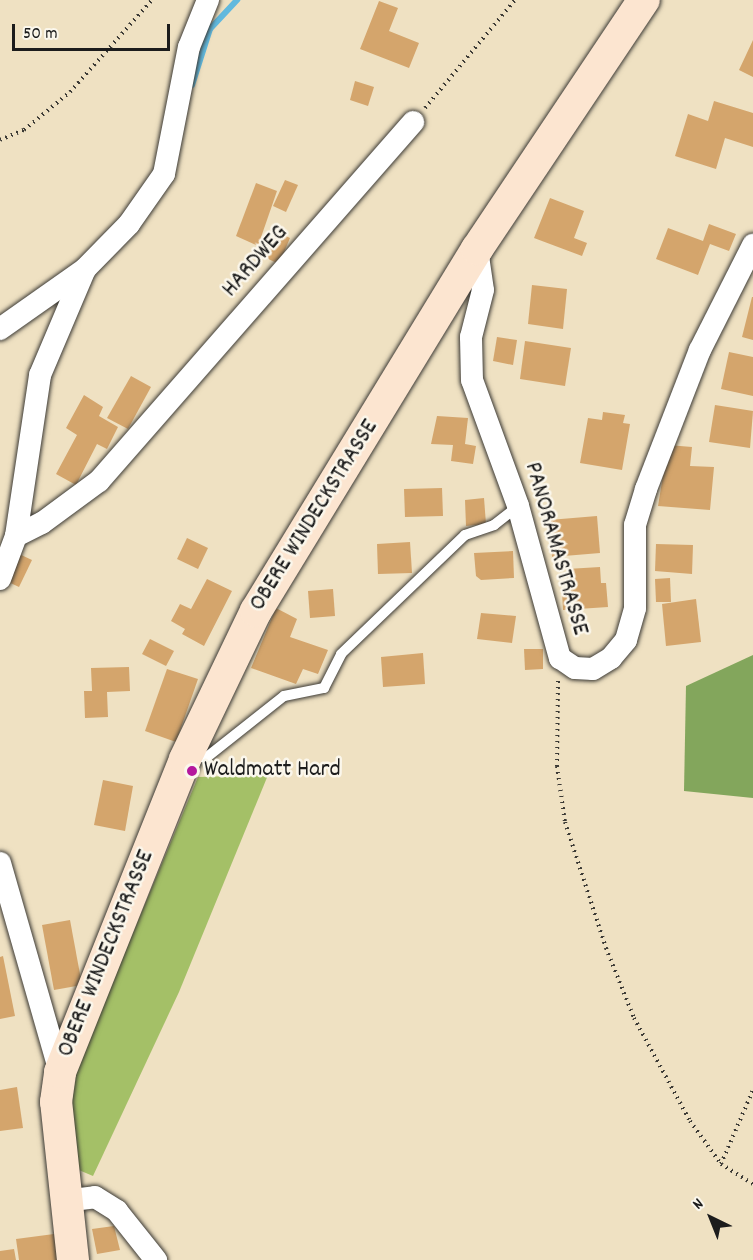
<!DOCTYPE html>
<style>
body{margin:0}
#map{position:relative;width:753px;height:1260px;overflow:hidden;background:#efe1c2;font-family:Dekko,sans-serif}
div>[style]{position:absolute}
.green>*{inset:0;background:#a4c067}
.forest>*{inset:0;background:#83a65c}
.stream>*{height:6px;margin:-3px;padding:0 3px;transform-origin:3px;border-radius:3px;background:#61b9de}
.building>*{inset:0;background:#d4a56c}
.path>*{height:4px;margin-top:-2px;transform-origin:0;background:repeating-linear-gradient(90deg,#3c3a35 0 1.5px,transparent 0 6px)}
.roads{filter:drop-shadow(0 0 2px #3c3a35) drop-shadow(0 0 2px #3c3a35)}
.lane>*{height:10px;margin:-5px;padding:0 5px;transform-origin:5px;border-radius:5px;background:#fff}
.street>*{height:22px;margin:-11px;padding:0 11px;transform-origin:11px;border-radius:11px;background:#fff}
.secondary>*{height:32px;margin:-16px;padding:0 16px;transform-origin:16px;border-radius:16px;background:#fce5d0}
.dots>*{width:16px;height:16px;translate:-50% -50%;box-sizing:border-box;border:3px solid #fbf7ec;border-radius:50%}
span{translate:-50% -50%;white-space:nowrap;text-align:center;line-height:1.15;-webkit-text-stroke:5px #fbf7ec;paint-order:stroke}
.street-label{font-size:24px;color:#1c1c1c}
.poi-label{font-size:24px;color:#1c1c1c}
.left{translate:0 -50%;text-align:left}
.north{position:absolute;left:681px;top:1188px;width:60px;height:60px;-webkit-text-stroke:4px #fbf7ec;paint-order:stroke;rotate:317deg;font-size:16px;font-weight:700;line-height:24px;text-align:center;color:#1c1c1c}
.north::after{content:'';display:block;margin:auto;width:21px;height:27px;background:#1c1c1c;clip-path:polygon(50% 0,100% 100%,50% 72%,0 100%)}
.scale{position:absolute;left:12px;top:24px;width:158px;height:27px;box-sizing:border-box;border:3px solid #1c1c1c;border-top:0;padding-left:8px;font-size:18px;line-height:21px;white-space:nowrap;color:#1c1c1c;-webkit-text-stroke:4px #fbf7ec;paint-order:stroke}
</style>
<div id="map">
<div class="green">
<div style="clip-path:polygon(268px 775px,179px 992px,93px 1176px,74px 1168px,70px 1101px,77px 1067px,198px 777px)"></div>
</div>
<div class="forest">
<div style="clip-path:polygon(753px 655px,753px 798px,684px 791px,686px 686px)"></div>
</div>
<div class="stream">
<div style="left:192px;top:85px;width:59px;rotate:-72.2deg"></div>
<div style="left:210px;top:29px;width:40px;rotate:-47deg"></div>
</div>
<div class="building">
<div style="clip-path:polygon(379px 1px,398px 8px,389px 31px,419px 43px,409px 68px,360px 49px)"></div>
<div style="clip-path:polygon(753px 40px,753px 77px,739px 70px)"></div>
<div style="clip-path:polygon(355px 81px,374px 87px,368px 106px,350px 100px)"></div>
<div style="clip-path:polygon(714px 101px,753px 113px,753px 147px,725px 138px,716px 169px,675px 156px,688px 114px,708px 121px)"></div>
<div style="clip-path:polygon(285px 180px,298px 185px,286px 212px,273px 206px)"></div>
<div style="clip-path:polygon(256px 183px,277px 191px,258px 246px,236px 236px)"></div>
<div style="clip-path:polygon(550px 198px,584px 211px,574px 238px,587px 243px,582px 256px,534px 238px)"></div>
<div style="clip-path:polygon(709px 224px,736px 234px,729px 251px,710px 244px,698px 275px,656px 259px,668px 228px,703px 241px)"></div>
<div style="clip-path:polygon(277px 232px,290px 238px,279px 264px,266px 258px)"></div>
<div style="clip-path:polygon(532px 285px,567px 289px,563px 329px,528px 324px)"></div>
<div style="clip-path:polygon(752px 297px,753px 297px,753px 340px,742px 337px)"></div>
<div style="clip-path:polygon(497px 337px,517px 340px,513px 365px,493px 361px)"></div>
<div style="clip-path:polygon(525px 341px,571px 348px,565px 386px,520px 379px)"></div>
<div style="clip-path:polygon(729px 352px,753px 357px,753px 396px,721px 389px)"></div>
<div style="clip-path:polygon(131px 376px,151px 387px,128px 429px,107px 418px)"></div>
<div style="clip-path:polygon(84px 395px,103px 407px,99px 416px,118px 427px,107px 449px,97px 444px,76px 485px,56px 474px,77px 435px,66px 428px)"></div>
<div style="clip-path:polygon(715px 405px,753px 411px,750px 448px,709px 442px)"></div>
<div style="clip-path:polygon(603px 412px,625px 415px,623px 423px,630px 424px,622px 470px,580px 463px,588px 418px,602px 420px)"></div>
<div style="clip-path:polygon(437px 416px,468px 418px,465px 444px,476px 446px,473px 464px,451px 461px,453px 445px,431px 444px)"></div>
<div style="clip-path:polygon(668px 445px,692px 447px,690px 466px,714px 467px,710px 510px,658px 506px)"></div>
<div style="clip-path:polygon(442px 488px,443px 516px,405px 517px,404px 489px)"></div>
<div style="clip-path:polygon(484px 498px,486px 524px,466px 526px,465px 500px)"></div>
<div style="clip-path:polygon(597px 516px,600px 553px,552px 557px,549px 520px)"></div>
<div style="clip-path:polygon(187px 538px,208px 548px,198px 569px,177px 559px)"></div>
<div style="clip-path:polygon(410px 542px,412px 573px,378px 574px,377px 544px)"></div>
<div style="clip-path:polygon(656px 544px,693px 545px,692px 574px,655px 571px)"></div>
<div style="clip-path:polygon(513px 551px,514px 578px,481px 580px,476px 576px,474px 553px)"></div>
<div style="clip-path:polygon(17px 553px,32px 560px,19px 587px,4px 580px)"></div>
<div style="clip-path:polygon(600px 567px,601px 583px,606px 583px,608px 607px,563px 610px,562px 592px,568px 591px,567px 569px)"></div>
<div style="clip-path:polygon(670px 578px,671px 602px,656px 602px,655px 579px)"></div>
<div style="clip-path:polygon(207px 579px,232px 591px,204px 646px,182px 634px,185px 629px,171px 621px,180px 604px,191px 609px)"></div>
<div style="clip-path:polygon(333px 589px,335px 616px,310px 618px,308px 591px)"></div>
<div style="clip-path:polygon(696px 599px,701px 642px,666px 646px,662px 604px)"></div>
<div style="clip-path:polygon(276px 608px,297px 619px,290px 637px,328px 650px,318px 674px,303px 669px,296px 684px,251px 668px)"></div>
<div style="clip-path:polygon(481px 613px,516px 616px,512px 643px,477px 639px)"></div>
<div style="clip-path:polygon(150px 639px,174px 651px,166px 666px,142px 654px)"></div>
<div style="clip-path:polygon(524px 649px,543px 649px,543px 669px,525px 670px)"></div>
<div style="clip-path:polygon(423px 653px,425px 684px,383px 687px,381px 657px)"></div>
<div style="clip-path:polygon(129px 667px,130px 691px,107px 692px,108px 717px,85px 718px,84px 691px,92px 691px,91px 668px)"></div>
<div style="clip-path:polygon(167px 669px,198px 679px,176px 742px,145px 731px)"></div>
<div style="clip-path:polygon(103px 780px,133px 786px,125px 831px,94px 825px)"></div>
<div style="clip-path:polygon(70px 920px,82px 985px,54px 990px,42px 925px)"></div>
<div style="clip-path:polygon(3px 956px,15px 1016px,0 1019px,0 957px)"></div>
<div style="clip-path:polygon(17px 1087px,23px 1128px,0 1131px,0 1090px)"></div>
<div style="clip-path:polygon(114px 1226px,120px 1250px,97px 1254px,92px 1229px)"></div>
<div style="clip-path:polygon(54px 1234px,58px 1260px,19px 1260px,16px 1239px)"></div>
<div style="clip-path:polygon(14px 1249px,16px 1260px,0 1260px,0 1251px)"></div>
</div>
<div class="path">
<div style="left:425px;top:108px;width:141px;rotate:-50.2deg"></div>
<div style="left:0;top:140px;width:26px;rotate:-23deg"></div>
<div style="left:24px;top:130px;width:60px;rotate:-39.6deg"></div>
<div style="left:70px;top:92px;width:123px;rotate:-48.3deg"></div>
<div style="left:558px;top:681px;width:85px;rotate:90.7deg"></div>
<div style="left:557px;top:766px;width:57px;rotate:81.9deg"></div>
<div style="left:565px;top:822px;width:133px;rotate:72deg"></div>
<div style="left:606px;top:948px;width:75px;rotate:68.2deg"></div>
<div style="left:634px;top:1018px;width:117px;rotate:61.5deg"></div>
<div style="left:690px;top:1121px;width:53px;rotate:54.2deg"></div>
<div style="left:721px;top:1164px;width:38px;rotate:32deg"></div>
<div style="left:721px;top:1164px;width:81px;rotate:-66.6deg"></div>
</div>
<div class="roads">
<div class="lane">
<div style="left:191px;top:758px;width:16px;rotate:-4deg"></div>
<div style="left:207px;top:757px;width:98px;rotate:-38.4deg"></div>
<div style="left:284px;top:696px;width:41px;rotate:-11.3deg"></div>
<div style="left:324px;top:688px;width:38px;rotate:-63deg"></div>
<div style="left:341px;top:654px;width:172px;rotate:-43.8deg"></div>
<div style="left:465px;top:535px;width:31px;rotate:-19deg"></div>
<div style="left:494px;top:525px;width:31px;rotate:-38deg"></div>
</div>
<div class="street">
<div style="left:477px;top:249px;width:41px;rotate:81.7deg"></div>
<div style="left:483px;top:290px;width:49px;rotate:104.3deg"></div>
<div style="left:471px;top:337px;width:43px;rotate:88.7deg"></div>
<div style="left:472px;top:380px;width:134px;rotate:69.9deg"></div>
<div style="left:518px;top:506px;width:158px;rotate:74.6deg"></div>
<div style="left:560px;top:658px;width:18px;rotate:34deg"></div>
<div style="left:575px;top:668px;width:18px;rotate:3deg"></div>
<div style="left:593px;top:669px;width:21px;rotate:-31deg"></div>
<div style="left:611px;top:658px;width:23px;rotate:-50deg"></div>
<div style="left:626px;top:640px;width:33px;rotate:-74deg"></div>
<div style="left:635px;top:608px;width:83px;rotate:-90deg"></div>
<div style="left:635px;top:525px;width:38px;rotate:-73deg"></div>
<div style="left:646px;top:489px;width:149px;rotate:-68.8deg"></div>
<div style="left:700px;top:350px;width:118px;rotate:-63.2deg"></div>
<div style="left:0;top:329px;width:104px;rotate:-35.2deg"></div>
<div style="left:16px;top:536px;width:29px;rotate:-27deg"></div>
<div style="left:42px;top:523px;width:71px;rotate:-36.4deg"></div>
<div style="left:99px;top:481px;width:477px;rotate:-48.8deg"></div>
<div style="left:0;top:579px;width:46px;rotate:-69.6deg"></div>
<div style="left:16px;top:536px;width:163px;rotate:-81.5deg"></div>
<div style="left:40px;top:375px;width:115px;rotate:-67deg"></div>
<div style="left:85px;top:269px;width:63px;rotate:-45.6deg"></div>
<div style="left:129px;top:224px;width:61px;rotate:-55deg"></div>
<div style="left:164px;top:174px;width:129px;rotate:-78.9deg"></div>
<div style="left:189px;top:47px;width:51px;rotate:-68deg"></div>
<div style="left:0;top:863px;width:217px;rotate:74deg"></div>
<div style="left:64px;top:1201px;width:31px;rotate:-7deg"></div>
<div style="left:95px;top:1197px;width:26px;rotate:32deg"></div>
<div style="left:117px;top:1211px;width:63px;rotate:51.5deg"></div>
</div>
<div class="secondary">
<div style="left:73px;top:1260px;width:159px;rotate:-96.1deg"></div>
<div style="left:56px;top:1102px;width:30px;rotate:-82deg"></div>
<div style="left:60px;top:1072px;width:337px;rotate:-68.2deg"></div>
<div style="left:185px;top:759px;width:164px;rotate:-64.4deg"></div>
<div style="left:256px;top:611px;width:424px;rotate:-58.6deg"></div>
<div style="left:477px;top:249px;width:300px;rotate:-56.2deg"></div>
</div>
</div>
<div class="dots">
<div style="left:192px;top:771px;background:#b5179e"></div>
</div>
<div class="street-label">
<span style="left:256px;top:262px;rotate:-49deg">HARDWEG</span>
<span style="left:315px;top:516px;rotate:-58deg">OBERE WINDECKSTRASSE</span>
<span style="left:555px;top:549px;rotate:74deg">PANORAMASTRASSE</span>
<span style="left:107px;top:954px;rotate:-68deg">OBERE WINDECKSTRASSE</span>
</div>
<div class="poi-label">
<span class="left" style="left:204px;top:771px">Waldmatt Hard</span>
</div>
<div class="north">N</div>
<div class="scale">50 m</div>
</div>
